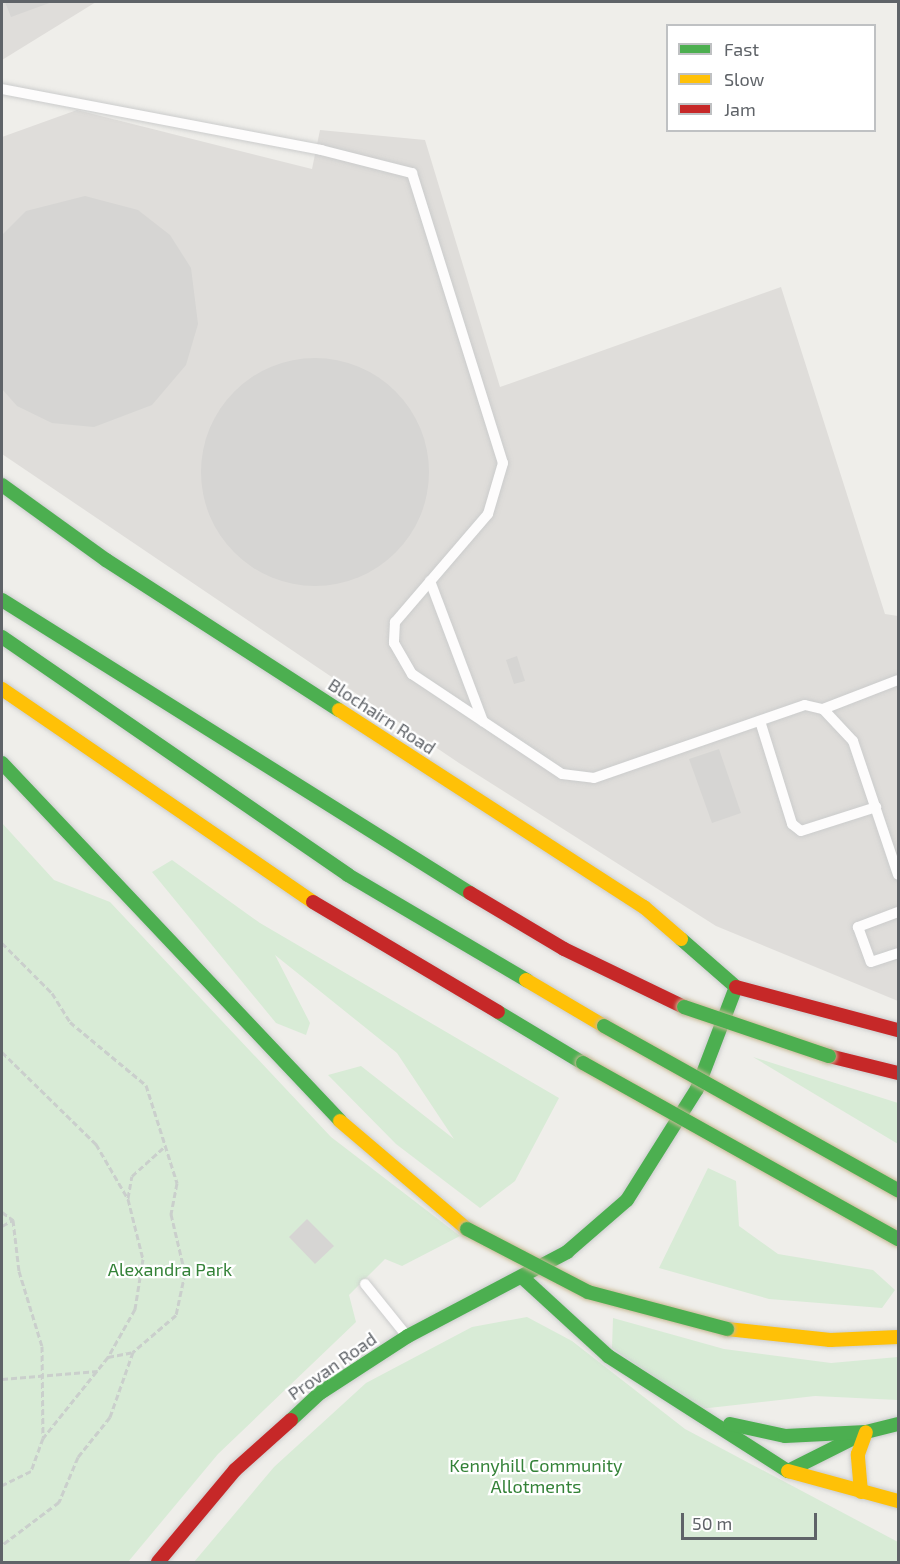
<!DOCTYPE html>
<style>
body{margin:0}
#map{position:relative;width:900px;height:1564px;overflow:hidden;background:#efeeea;font-family:"Exo 2",sans-serif}
div>[style]{position:absolute}
.industrial>*{inset:0;background:#dfddda}
.green>*{inset:0;background:#d8ebd6}
.building>*{inset:0;background:#d6d5d3}
.round{border-radius:50%}
.path>*{height:3px;margin-top:-1.5px;transform-origin:0;background:repeating-linear-gradient(90deg,#cacfcc 0 6px,transparent 0 9px)}
.roads{filter:drop-shadow(0 0 2px #cbcccc) drop-shadow(0 0 2px #cbcccc)}
.lane>*{height:10px;margin:-5px;padding:0 5px;transform-origin:5px;border-radius:5px;background:#fdfcfc}
.fast>*{height:14px;margin:-7px;padding:0 7px;transform-origin:7px;border-radius:7px;background:#4caf50}
.slow>*{height:14px;margin:-7px;padding:0 7px;transform-origin:7px;border-radius:7px;background:#ffc107}
.jam>*{height:14px;margin:-7px;padding:0 7px;transform-origin:7px;border-radius:7px;background:#c62828}
.bridges{filter:drop-shadow(0 0 2px #c8b996) drop-shadow(0 0 2px #c8b996)}
.fast-bridge>*{height:14px;margin:-7px;padding:0 7px;transform-origin:7px;border-radius:7px;background:#4caf50}
span{translate:-50% -50%;white-space:nowrap;text-align:center;line-height:1.15;-webkit-text-stroke:4.5px #fff;paint-order:stroke}
.street-label{font-size:18px;color:#5f6368}
.park-label{font-size:18px;color:#348238}
.frame{position:absolute;inset:0;border:3px solid #5f6368;pointer-events:none}
.legend{position:absolute;left:666px;top:24px;width:210px;height:108px;box-sizing:border-box;background:#fff;border:2px solid #bfc1c3;margin:0;padding:8px 10px;list-style:none;font-size:18px;color:#5f6368}
.legend li{display:flex;align-items:center;gap:12px;height:30px}
.legend b{width:30px;border:2px solid #bfc1c3}
.scale{position:absolute;left:681px;top:1513px;width:136px;height:27px;box-sizing:border-box;border:3px solid #5f6368;border-top:0;padding-left:8px;font-size:18px;line-height:21px;white-space:nowrap;color:#5f6368;-webkit-text-stroke:4px #fff;paint-order:stroke}
</style>
<div id="map">
<div class="industrial">
<div style="clip-path:polygon(2px 2px,96px 2px,2px 60px)"></div>
<div style="clip-path:polygon(77px 110px,312px 169px,320px 130px,425px 140px,500px 387px,781px 287px,885px 614px,898px 616px,898px 1001px,716px 926px,459px 763px,2px 454px,2px 137px)"></div>
</div>
<div class="green">
<div style="clip-path:polygon(2px 823px,54px 880px,110px 902px,331px 1137px,460px 1236px,402px 1266px,385px 1259px,349px 1295px,356px 1322px,218px 1454px,128px 1562px,2px 1562px)"></div>
<div style="clip-path:polygon(172px 860px,260px 923px,559px 1098px,515px 1181px,480px 1208px,396px 1144px,328px 1075px,361px 1066px,454px 1139px,397px 1053px,275px 955px,310px 1023px,306px 1035px,276px 1023px,152px 872px)"></div>
<div style="clip-path:polygon(753px 1057px,898px 1103px,898px 1144px)"></div>
<div style="clip-path:polygon(708px 1168px,736px 1181px,739px 1226px,778px 1254px,873px 1270px,895px 1290px,882px 1308px,769px 1299px,659px 1268px)"></div>
<div style="clip-path:polygon(527px 1317px,572px 1341px,685px 1429px,898px 1542px,898px 1562px,194px 1562px,274px 1467px,366px 1383px,472px 1327px)"></div>
<div style="clip-path:polygon(613px 1318px,724px 1349px,831px 1363px,898px 1357px,898px 1400px,815px 1396px,700px 1409px,612px 1348px)"></div>
</div>
<div class="building">
<div style="clip-path:polygon(5px 2px,52px 2px,11px 17px)"></div>
<div style="clip-path:polygon(85px 196px,138px 210px,170px 235px,191px 268px,198px 324px,186px 365px,152px 405px,94px 427px,52px 423px,17px 406px,2px 389px,2px 235px,26px 211px)"></div>
<div class="round" style="left:201px;top:358px;width:228px;height:228px"></div>
<div style="clip-path:polygon(517px 656px,525px 681px,514px 684px,506px 660px)"></div>
<div style="clip-path:polygon(719px 749px,741px 813px,712px 823px,689px 759px)"></div>
<div style="clip-path:polygon(307px 1219px,334px 1246px,315px 1264px,289px 1237px)"></div>
</div>
<div class="path">
<div style="left:2px;top:943px;width:71px;rotate:45deg"></div>
<div style="left:52px;top:993px;width:34px;rotate:58deg"></div>
<div style="left:70px;top:1022px;width:99px;rotate:39.7deg"></div>
<div style="left:146px;top:1085px;width:103px;rotate:72.4deg"></div>
<div style="left:177px;top:1183px;width:32px;rotate:101deg"></div>
<div style="left:171px;top:1214px;width:61px;rotate:76.7deg"></div>
<div style="left:185px;top:1273px;width:43px;rotate:102.1deg"></div>
<div style="left:176px;top:1315px;width:57px;rotate:139.3deg"></div>
<div style="left:133px;top:1352px;width:69px;rotate:109.5deg"></div>
<div style="left:110px;top:1417px;width:51px;rotate:128.7deg"></div>
<div style="left:78px;top:1457px;width:49px;rotate:112.9deg"></div>
<div style="left:59px;top:1502px;width:71px;rotate:143deg"></div>
<div style="left:2px;top:1052px;width:132px;rotate:44.4deg"></div>
<div style="left:96px;top:1144px;width:64px;rotate:59.8deg"></div>
<div style="left:128px;top:1199px;width:62px;rotate:76deg"></div>
<div style="left:143px;top:1259px;width:51px;rotate:99.1deg"></div>
<div style="left:135px;top:1309px;width:55px;rotate:119.4deg"></div>
<div style="left:108px;top:1357px;width:104px;rotate:128.7deg"></div>
<div style="left:43px;top:1438px;width:35px;rotate:110deg"></div>
<div style="left:31px;top:1471px;width:32px;rotate:154deg"></div>
<div style="left:128px;top:1198px;width:22px;rotate:-80deg"></div>
<div style="left:132px;top:1176px;width:42px;rotate:-42.1deg"></div>
<div style="left:2px;top:1212px;width:14px;rotate:36deg"></div>
<div style="left:13px;top:1220px;width:51px;rotate:83.3deg"></div>
<div style="left:19px;top:1271px;width:78px;rotate:73deg"></div>
<div style="left:42px;top:1346px;width:91px;rotate:89.4deg"></div>
<div style="left:2px;top:1226px;width:13px;rotate:-29deg"></div>
<div style="left:108px;top:1357px;width:25px;rotate:-11deg"></div>
<div style="left:2px;top:1379px;width:96px;rotate:-4.8deg"></div>
</div>
<div class="roads">
<div class="lane">
<div style="left:2px;top:89px;width:325px;rotate:10.8deg"></div>
<div style="left:321px;top:150px;width:94px;rotate:14.2deg"></div>
<div style="left:412px;top:173px;width:304px;rotate:72.6deg"></div>
<div style="left:503px;top:463px;width:53px;rotate:106.4deg"></div>
<div style="left:488px;top:514px;width:143px;rotate:130.7deg"></div>
<div style="left:395px;top:622px;width:21px;rotate:93deg"></div>
<div style="left:394px;top:643px;width:36px;rotate:60deg"></div>
<div style="left:412px;top:674px;width:180px;rotate:33.7deg"></div>
<div style="left:562px;top:774px;width:32px;rotate:7deg"></div>
<div style="left:594px;top:778px;width:223px;rotate:-19.1deg"></div>
<div style="left:805px;top:705px;width:18px;rotate:13deg"></div>
<div style="left:823px;top:709px;width:44px;rotate:46.8deg"></div>
<div style="left:853px;top:741px;width:141px;rotate:71.4deg"></div>
<div style="left:430px;top:581px;width:150px;rotate:69.3deg"></div>
<div style="left:823px;top:709px;width:80px;rotate:-21.1deg"></div>
<div style="left:760px;top:721px;width:108px;rotate:72.7deg"></div>
<div style="left:792px;top:824px;width:11px;rotate:38deg"></div>
<div style="left:801px;top:831px;width:79px;rotate:-17.7deg"></div>
<div style="left:898px;top:912px;width:43px;rotate:159.4deg"></div>
<div style="left:858px;top:927px;width:37px;rotate:70deg"></div>
<div style="left:871px;top:962px;width:28px;rotate:-18deg"></div>
<div style="left:365px;top:1284px;width:67px;rotate:51.1deg"></div>
</div>
<div class="fast">
<div style="left:2px;top:485px;width:128px;rotate:35.8deg"></div>
<div style="left:106px;top:560px;width:277px;rotate:32.8deg"></div>
<div style="left:2px;top:600px;width:552px;rotate:32.05deg"></div>
<div style="left:2px;top:637px;width:420px;rotate:34.5deg"></div>
<div style="left:348px;top:875px;width:207px;rotate:30.5deg"></div>
<div style="left:2px;top:763px;width:492px;rotate:46.6deg"></div>
<div style="left:498px;top:1012px;width:99px;rotate:31deg"></div>
<div style="left:523px;top:1278px;width:115px;rotate:42.5deg"></div>
<div style="left:608px;top:1356px;width:214px;rotate:32.6deg"></div>
<div style="left:788px;top:1471px;width:87px;rotate:-26.6deg"></div>
<div style="left:291px;top:1420px;width:40px;rotate:-43deg"></div>
<div style="left:320px;top:1393px;width:105px;rotate:-32.9deg"></div>
<div style="left:408px;top:1336px;width:180px;rotate:-27.8deg"></div>
<div style="left:567px;top:1252px;width:79px;rotate:-40.9deg"></div>
<div style="left:627px;top:1200px;width:131px;rotate:-57.8deg"></div>
<div style="left:697px;top:1089px;width:109px;rotate:-69.1deg"></div>
<div style="left:736px;top:987px;width:73px;rotate:-138.9deg"></div>
<div style="left:730px;top:1424px;width:56px;rotate:12.3deg"></div>
<div style="left:785px;top:1436px;width:81px;rotate:-2.8deg"></div>
<div style="left:866px;top:1432px;width:33px;rotate:-14deg"></div>
</div>
<div class="slow">
<div style="left:2px;top:689px;width:377px;rotate:34.4deg"></div>
<div style="left:339px;top:710px;width:363px;rotate:32.9deg"></div>
<div style="left:644px;top:907px;width:49px;rotate:40.9deg"></div>
<div style="left:526px;top:980px;width:91px;rotate:30.5deg"></div>
<div style="left:340px;top:1121px;width:167px;rotate:40.4deg"></div>
<div style="left:727px;top:1329px;width:104px;rotate:6.1deg"></div>
<div style="left:830px;top:1340px;width:68px;rotate:-2.5deg"></div>
<div style="left:788px;top:1471px;width:114px;rotate:15.3deg"></div>
<div style="left:861px;top:1492px;width:38px;rotate:-95deg"></div>
<div style="left:858px;top:1454px;width:23px;rotate:-70deg"></div>
</div>
<div class="jam">
<div style="left:470px;top:893px;width:109px;rotate:30.8deg"></div>
<div style="left:564px;top:949px;width:133px;rotate:25.8deg"></div>
<div style="left:313px;top:902px;width:215px;rotate:30.7deg"></div>
<div style="left:736px;top:987px;width:168px;rotate:14.9deg"></div>
<div style="left:829px;top:1056px;width:71px;rotate:13.8deg"></div>
<div style="left:158px;top:1562px;width:120px;rotate:-50.1deg"></div>
<div style="left:235px;top:1470px;width:75px;rotate:-41.8deg"></div>
</div>
</div>
<div class="bridges">
<div class="fast-bridge">
<div style="left:684px;top:1007px;width:153px;rotate:18.7deg"></div>
<div style="left:604px;top:1026px;width:337px;rotate:29.2deg"></div>
<div style="left:583px;top:1063px;width:361px;rotate:29.2deg"></div>
<div style="left:467px;top:1229px;width:136px;rotate:27.5deg"></div>
<div style="left:588px;top:1292px;width:144px;rotate:14.9deg"></div>
</div>
</div>
<div class="street-label">
<span style="left:382px;top:716px;rotate:33deg">Blochairn Road</span>
<span style="left:332px;top:1366px;rotate:-35deg">Provan Road</span>
</div>
<div class="park-label">
<span style="left:170px;top:1269px">Alexandra Park</span>
<span style="left:536px;top:1476px">Kennyhill Community<br>Allotments</span>
</div>
<div class="frame"></div>
<ul class="legend">
<li><b style="height:8px;background:#4caf50"></b>Fast</li>
<li><b style="height:8px;background:#ffc107"></b>Slow</li>
<li><b style="height:8px;background:#c62828"></b>Jam</li>
</ul>
<div class="scale">50 m</div>
</div>
